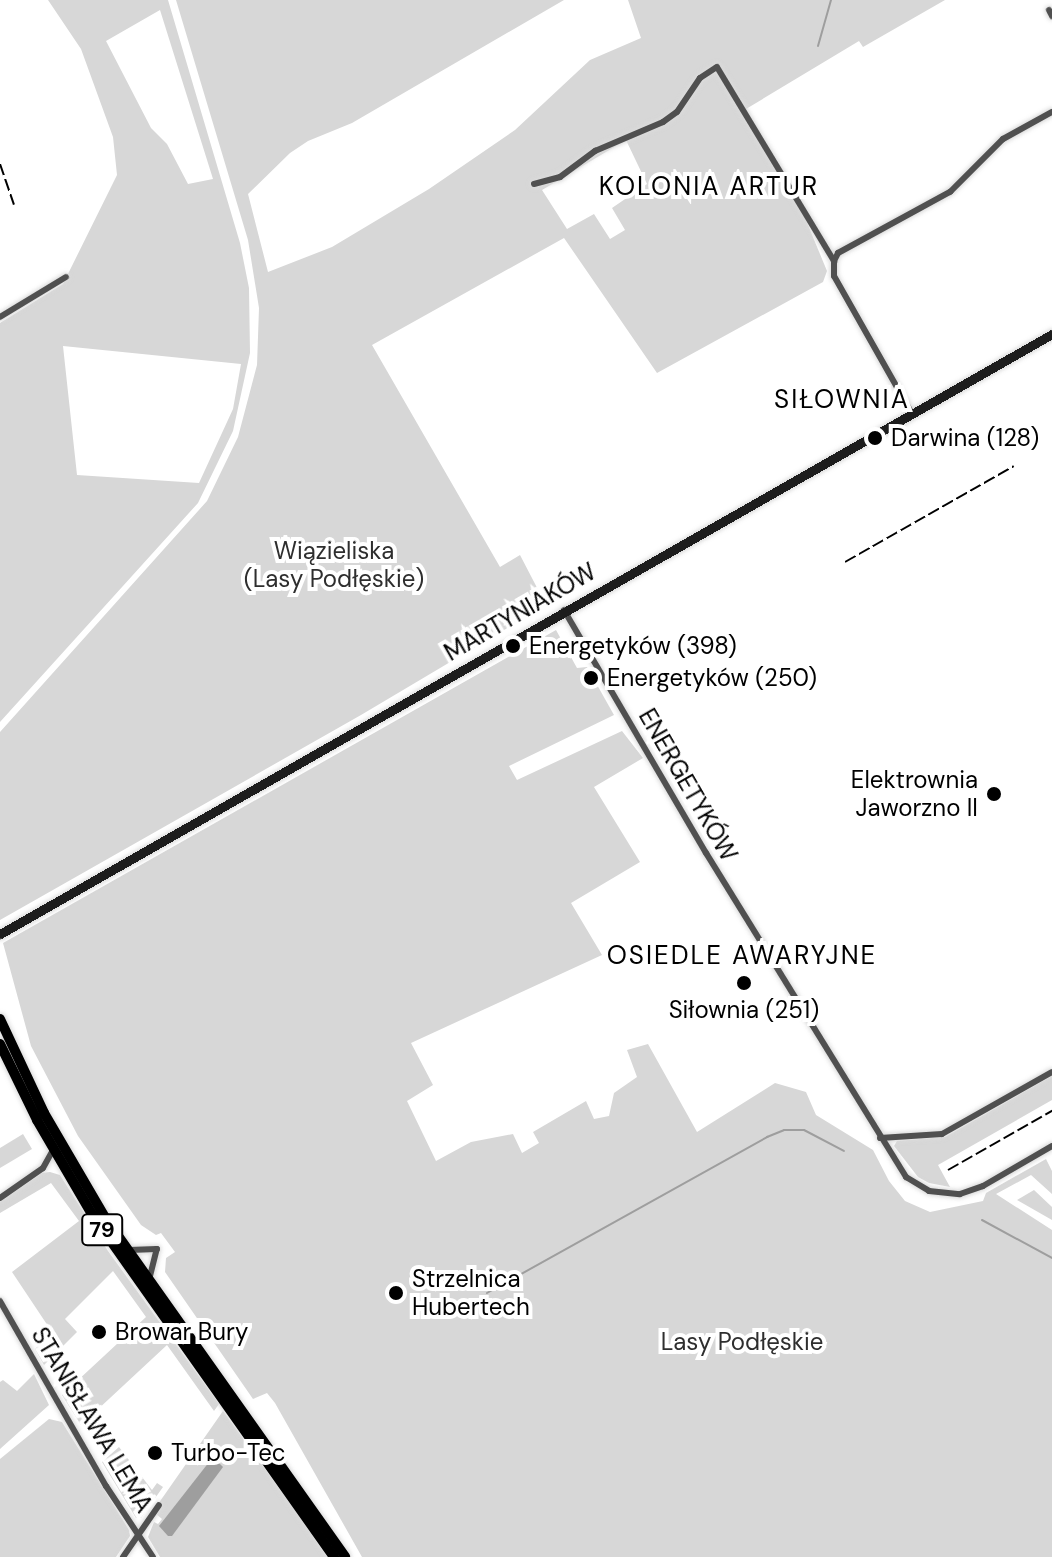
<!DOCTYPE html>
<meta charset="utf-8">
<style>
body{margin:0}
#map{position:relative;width:1052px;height:1557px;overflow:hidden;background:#fff;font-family:"DM Sans",sans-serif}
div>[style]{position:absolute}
.green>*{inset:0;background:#d7d7d7}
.water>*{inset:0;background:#9e9e9e}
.stream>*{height:2px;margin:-1px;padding:0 1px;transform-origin:1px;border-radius:1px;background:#9e9e9e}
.roads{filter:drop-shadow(0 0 2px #dbdbdb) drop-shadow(0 0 2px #dbdbdb)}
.minor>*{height:6px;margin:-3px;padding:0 3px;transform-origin:3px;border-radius:3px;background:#505050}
.secondary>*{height:9px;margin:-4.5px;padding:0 4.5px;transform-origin:4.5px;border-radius:4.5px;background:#1d1d1d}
.primary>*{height:10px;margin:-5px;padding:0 5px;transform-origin:5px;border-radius:5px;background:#000}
.rail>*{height:2px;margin-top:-1px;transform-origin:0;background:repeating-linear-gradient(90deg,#000 0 12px,transparent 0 16px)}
.dots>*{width:22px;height:22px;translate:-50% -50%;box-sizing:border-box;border:4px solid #fff;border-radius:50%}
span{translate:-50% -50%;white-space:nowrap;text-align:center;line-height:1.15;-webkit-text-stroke:8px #fff;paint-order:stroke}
.shield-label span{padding:2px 6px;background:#fff;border:2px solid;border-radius:6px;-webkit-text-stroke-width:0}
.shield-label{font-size:22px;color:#000;font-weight:700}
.poi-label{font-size:24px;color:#000}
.left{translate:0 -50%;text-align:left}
.right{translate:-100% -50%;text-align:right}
.park-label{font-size:24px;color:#2e2e2e}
.street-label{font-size:24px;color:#000}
.neighbourhood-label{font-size:26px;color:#000;letter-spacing:2px}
</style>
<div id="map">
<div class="green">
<div style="clip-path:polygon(evenodd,48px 0,168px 0,240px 243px,249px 288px,250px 353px,233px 431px,198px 503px,0 722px,0 323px,63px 284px,117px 175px,113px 137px,81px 49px,48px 0,160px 10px,213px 179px,188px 184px,167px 144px,151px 128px,106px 41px,160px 10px,48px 0,63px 346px,241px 364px,233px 409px,199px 483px,77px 475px,63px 346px)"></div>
<div style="clip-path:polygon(evenodd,176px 0,564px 0,352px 123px,308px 141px,290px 153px,248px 194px,268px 272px,332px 247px,429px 189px,515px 130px,590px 60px,641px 38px,628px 0,945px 0,863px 47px,859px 41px,746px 109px,796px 196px,827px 271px,823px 282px,657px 373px,564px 238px,372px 345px,500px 567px,520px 555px,546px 605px,361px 715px,0 920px,0 732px,207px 501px,238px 437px,257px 365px,259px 308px,248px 240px,176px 0,626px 140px,647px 184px,612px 208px,625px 230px,610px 239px,594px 214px,567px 229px,542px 190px,626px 140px)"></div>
<div style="clip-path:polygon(556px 630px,577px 668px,587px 667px,614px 715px,509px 766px,517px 780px,622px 731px,643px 758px,594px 787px,640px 862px,571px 903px,602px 955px,411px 1043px,433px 1085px,407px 1101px,436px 1161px,471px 1142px,513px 1134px,522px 1153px,539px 1143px,533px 1132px,586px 1101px,594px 1119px,609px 1116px,614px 1093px,637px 1077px,627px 1050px,648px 1044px,697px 1132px,775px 1083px,806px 1092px,816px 1115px,873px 1150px,889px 1181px,905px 1201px,930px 1212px,983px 1201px,986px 1193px,1046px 1159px,1052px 1171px,1052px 1194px,1031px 1175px,996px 1194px,1052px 1230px,1052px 1557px,362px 1557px,275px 1403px,267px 1393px,253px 1399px,165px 1272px,166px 1258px,175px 1252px,161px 1233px,156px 1235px,141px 1225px,78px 1136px,31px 1046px,3px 943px)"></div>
<div style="clip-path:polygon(1052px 1076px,1052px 1100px,938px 1165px,950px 1187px,929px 1183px,918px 1177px,894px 1146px,897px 1141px,945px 1137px)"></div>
<div style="clip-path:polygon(23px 1134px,32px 1149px,0 1168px,0 1148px)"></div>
<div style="clip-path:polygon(50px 1172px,60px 1175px,108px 1251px,219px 1404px,214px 1411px,167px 1345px,81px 1425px,62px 1395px,146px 1317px,113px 1271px,65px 1319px,77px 1332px,44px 1365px,35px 1349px,52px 1332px,12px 1272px,79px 1221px,51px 1183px,0 1213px,0 1202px,42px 1173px)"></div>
<div style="clip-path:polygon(1034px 1190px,1052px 1207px,1052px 1220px,1017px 1200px)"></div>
<div style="clip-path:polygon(34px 1374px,49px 1405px,0 1449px,0 1382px,3px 1380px,17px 1391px)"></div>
<div style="clip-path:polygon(223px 1411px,294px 1509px,327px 1557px,160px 1557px,148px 1537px,154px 1522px,158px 1524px,162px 1519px,155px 1513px,156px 1507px)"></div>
<div style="clip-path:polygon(49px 1419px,62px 1422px,129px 1530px,130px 1536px,116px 1557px,0 1557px,0 1459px)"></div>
<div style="clip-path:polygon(119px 1447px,152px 1490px,157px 1483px,163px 1487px,141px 1518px,136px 1518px,102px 1462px)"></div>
</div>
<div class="water">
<div style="clip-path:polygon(213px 1457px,223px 1467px,172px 1536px,168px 1536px,159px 1526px)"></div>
</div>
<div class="stream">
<div style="left:818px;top:46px;width:48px;rotate:-74.2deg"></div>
<div style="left:982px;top:1220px;width:80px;rotate:28.5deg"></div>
<div style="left:487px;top:1293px;width:321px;rotate:-29.1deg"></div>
<div style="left:767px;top:1137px;width:18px;rotate:-22deg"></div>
<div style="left:784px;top:1130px;width:20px"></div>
<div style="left:804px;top:1130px;width:45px;rotate:27.7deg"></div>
</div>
<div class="roads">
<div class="minor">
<div style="left:1049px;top:10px;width:7px;rotate:63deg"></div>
<div style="left:534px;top:184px;width:27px;rotate:-15deg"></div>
<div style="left:560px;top:177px;width:44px;rotate:-36.6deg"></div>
<div style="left:595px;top:151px;width:74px;rotate:-23.1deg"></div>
<div style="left:663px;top:122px;width:17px;rotate:-36deg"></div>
<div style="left:677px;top:112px;width:41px;rotate:-55.9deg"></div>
<div style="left:700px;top:78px;width:20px;rotate:-33deg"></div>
<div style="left:717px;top:67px;width:227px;rotate:58.9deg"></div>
<div style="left:0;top:317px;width:77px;rotate:-31.2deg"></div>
<div style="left:911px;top:412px;width:156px;rotate:-119.5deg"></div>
<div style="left:834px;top:276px;width:15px;rotate:-90deg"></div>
<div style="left:834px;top:261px;width:9px;rotate:-63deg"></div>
<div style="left:838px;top:253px;width:128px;rotate:-28.6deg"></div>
<div style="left:950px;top:192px;width:75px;rotate:-45deg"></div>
<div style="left:1003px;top:139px;width:56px;rotate:-28.9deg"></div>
<div style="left:564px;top:610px;width:281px;rotate:59.7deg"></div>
<div style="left:706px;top:853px;width:381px;rotate:58.3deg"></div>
<div style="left:906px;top:1177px;width:27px;rotate:31deg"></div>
<div style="left:929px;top:1191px;width:31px;rotate:6deg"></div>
<div style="left:960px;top:1194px;width:24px;rotate:-19deg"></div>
<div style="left:983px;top:1186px;width:80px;rotate:-30.1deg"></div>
<div style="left:880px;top:1138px;width:62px;rotate:-3.7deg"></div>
<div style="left:942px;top:1134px;width:126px;rotate:-29.4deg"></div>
<div style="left:0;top:1198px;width:52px;rotate:-34.9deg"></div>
<div style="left:43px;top:1168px;width:21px;rotate:-61deg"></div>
<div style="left:129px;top:1250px;width:28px;rotate:-2deg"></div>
<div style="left:149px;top:1280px;width:32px;rotate:-76deg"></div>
<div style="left:0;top:1301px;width:213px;rotate:60.2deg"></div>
<div style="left:106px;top:1486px;width:85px;rotate:56.5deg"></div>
<div style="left:123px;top:1557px;width:63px;rotate:-55.3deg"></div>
</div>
<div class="secondary">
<div style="left:0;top:934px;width:1211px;rotate:-29.7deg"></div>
</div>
<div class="primary">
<div style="left:0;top:1019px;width:104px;rotate:64.9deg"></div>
<div style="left:44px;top:1113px;width:123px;rotate:59.7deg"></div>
<div style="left:106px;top:1219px;width:414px;rotate:54.7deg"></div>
<div style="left:0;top:1044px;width:85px;rotate:64deg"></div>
<div style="left:37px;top:1120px;width:109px;rotate:59.7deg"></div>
<div style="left:92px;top:1214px;width:420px;rotate:54.8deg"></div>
</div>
</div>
<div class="rail">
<div style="left:0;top:164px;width:43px;rotate:71.1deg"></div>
<div style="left:845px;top:562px;width:194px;rotate:-29.6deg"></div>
<div style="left:948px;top:1170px;width:120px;rotate:-29.6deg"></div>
</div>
<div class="dots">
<div style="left:875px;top:438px;background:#000"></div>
<div style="left:513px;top:646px;background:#000"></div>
<div style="left:591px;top:678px;background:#000"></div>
<div style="left:994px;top:794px;background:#000"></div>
<div style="left:744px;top:983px;background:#000"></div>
<div style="left:396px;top:1293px;background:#000"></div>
<div style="left:99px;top:1332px;background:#000"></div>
<div style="left:155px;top:1453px;background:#000"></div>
</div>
<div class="shield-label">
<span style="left:102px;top:1230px">79</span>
</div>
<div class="poi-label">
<span class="left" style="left:891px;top:438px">Darwina (128)</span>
<span class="left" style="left:529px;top:646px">Energetyków (398)</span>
<span class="left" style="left:607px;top:678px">Energetyków (250)</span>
<span class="right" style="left:978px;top:794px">Elektrownia<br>Jaworzno II</span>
<span style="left:744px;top:1010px">Siłownia (251)</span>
<span class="left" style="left:412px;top:1293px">Strzelnica<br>Hubertech</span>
<span class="left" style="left:115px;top:1332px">Browar Bury</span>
<span class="left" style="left:171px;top:1453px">Turbo-Tec</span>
</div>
<div class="park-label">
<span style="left:334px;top:565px">Wiązieliska<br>(Lasy Podłęskie)</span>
<span style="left:742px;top:1342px">Lasy Podłęskie</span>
</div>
<div class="street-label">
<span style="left:520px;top:612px;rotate:-30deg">MARTYNIAKÓW</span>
<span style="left:688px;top:785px;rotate:60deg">ENERGETYKÓW</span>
<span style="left:92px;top:1420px;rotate:59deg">STANISŁAWA LEMA</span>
</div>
<div class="neighbourhood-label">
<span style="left:709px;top:187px">KOLONIA ARTUR</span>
<span style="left:842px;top:400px">SIŁOWNIA</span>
<span style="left:742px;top:956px">OSIEDLE AWARYJNE</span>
</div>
</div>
